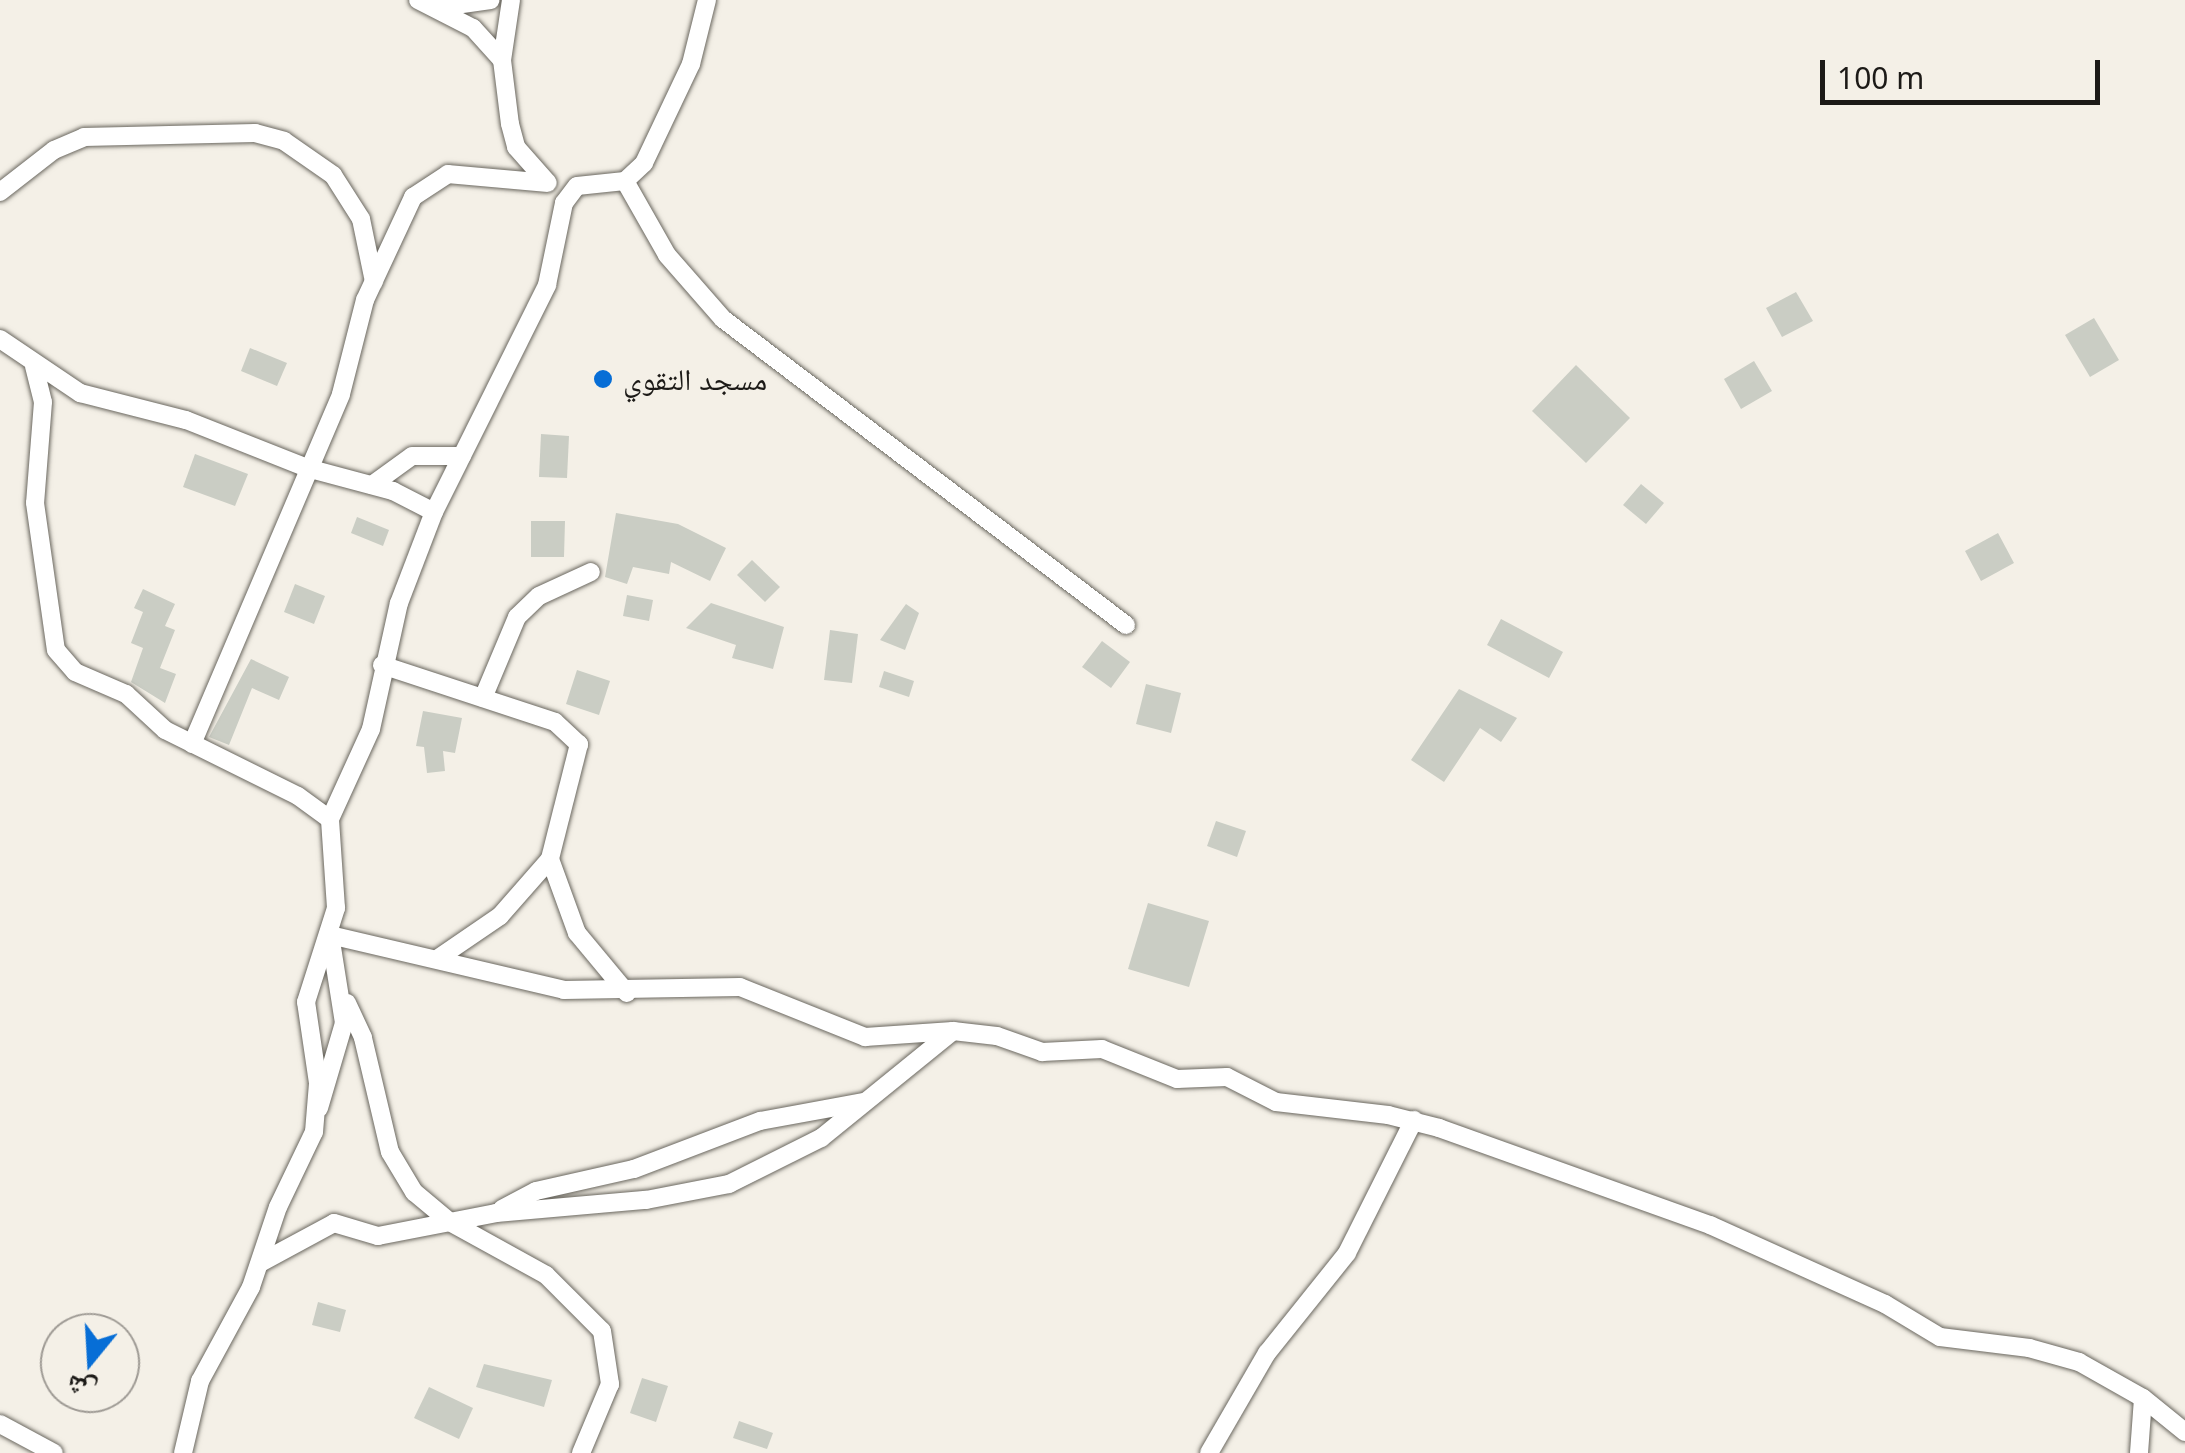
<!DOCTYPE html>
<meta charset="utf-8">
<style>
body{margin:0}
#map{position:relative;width:2185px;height:1453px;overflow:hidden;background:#f4f0e7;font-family:"Noto Sans","Noto Naskh Arabic",sans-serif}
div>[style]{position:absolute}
.building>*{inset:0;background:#cacdc4}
.roads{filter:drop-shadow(0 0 2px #6a675f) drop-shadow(0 0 2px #6a675f)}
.minor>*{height:18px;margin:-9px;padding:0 9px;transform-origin:9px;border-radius:9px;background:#fff}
.dots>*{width:28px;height:28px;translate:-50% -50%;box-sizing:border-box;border:5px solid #f4f0e7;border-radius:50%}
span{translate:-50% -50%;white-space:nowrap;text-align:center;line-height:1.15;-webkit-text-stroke:8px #f4f0e7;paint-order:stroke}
.poi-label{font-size:30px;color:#1c1a17}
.left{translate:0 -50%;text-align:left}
.north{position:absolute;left:40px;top:1313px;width:100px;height:100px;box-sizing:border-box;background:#f4f0e7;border:2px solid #9e9a94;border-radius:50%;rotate:198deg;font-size:28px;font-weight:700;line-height:40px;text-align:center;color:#1c1a17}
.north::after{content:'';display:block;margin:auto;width:35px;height:45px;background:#076ed6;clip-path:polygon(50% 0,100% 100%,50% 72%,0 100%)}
.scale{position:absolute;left:1820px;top:60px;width:280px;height:45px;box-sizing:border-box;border:5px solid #1c1a17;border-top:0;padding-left:12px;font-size:30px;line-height:35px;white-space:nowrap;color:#1c1a17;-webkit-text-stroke:8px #f4f0e7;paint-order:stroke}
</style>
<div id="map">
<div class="building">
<div style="clip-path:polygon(1796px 292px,1813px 321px,1782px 337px,1766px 308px)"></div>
<div style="clip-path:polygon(2094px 318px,2119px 360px,2090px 377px,2065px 335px)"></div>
<div style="clip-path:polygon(250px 348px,287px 363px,277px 386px,241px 371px)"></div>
<div style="clip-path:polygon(1754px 361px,1772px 391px,1741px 409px,1724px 379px)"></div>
<div style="clip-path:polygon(1576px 365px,1630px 418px,1586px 463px,1532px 411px)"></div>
<div style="clip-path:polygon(541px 434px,569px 436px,567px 478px,539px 477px)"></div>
<div style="clip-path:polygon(195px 454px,248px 474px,235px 506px,183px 487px)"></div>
<div style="clip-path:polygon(1641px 484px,1664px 503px,1646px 524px,1623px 505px)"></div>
<div style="clip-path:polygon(616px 513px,678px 524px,726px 548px,710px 581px,671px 562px,669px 574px,633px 567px,627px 584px,605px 577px)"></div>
<div style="clip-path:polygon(357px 517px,389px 530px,383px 546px,351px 533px)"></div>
<div style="clip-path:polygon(531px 521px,565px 521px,564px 557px,531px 557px)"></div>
<div style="clip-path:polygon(1998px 533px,2014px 563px,1981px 581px,1965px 551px)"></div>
<div style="clip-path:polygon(752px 560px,780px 587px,765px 602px,737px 575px)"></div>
<div style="clip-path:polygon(295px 584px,325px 596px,314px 624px,284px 612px)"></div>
<div style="clip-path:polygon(143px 589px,175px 604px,165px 626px,175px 630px,160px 668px,176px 674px,165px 703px,131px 682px,143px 648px,131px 643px,143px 612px,134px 608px)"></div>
<div style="clip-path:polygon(627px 595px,653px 600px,649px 621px,623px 616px)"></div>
<div style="clip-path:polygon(711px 603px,784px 627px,773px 669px,732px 658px,736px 645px,686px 628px)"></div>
<div style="clip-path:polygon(906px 604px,919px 613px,905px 650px,880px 640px)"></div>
<div style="clip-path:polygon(1501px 619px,1563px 652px,1549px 678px,1487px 645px)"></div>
<div style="clip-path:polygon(830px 630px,858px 634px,852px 683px,824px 680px)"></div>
<div style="clip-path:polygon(1102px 641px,1130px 662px,1111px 688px,1082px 667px)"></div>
<div style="clip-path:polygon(251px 659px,289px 677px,279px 700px,252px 688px,229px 745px,209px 737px)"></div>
<div style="clip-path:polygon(577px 670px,610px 681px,599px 715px,566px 704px)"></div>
<div style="clip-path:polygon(884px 671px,914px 681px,909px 697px,879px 687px)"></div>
<div style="clip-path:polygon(1146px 684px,1181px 693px,1171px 733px,1136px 724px)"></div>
<div style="clip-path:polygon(1459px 689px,1517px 718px,1501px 742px,1480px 728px,1444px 782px,1411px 760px)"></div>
<div style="clip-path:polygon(423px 711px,462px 718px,455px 753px,443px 751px,445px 771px,427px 773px,424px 747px,416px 746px)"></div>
<div style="clip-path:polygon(1216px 821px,1246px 831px,1237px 857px,1207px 846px)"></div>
<div style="clip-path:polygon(1148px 903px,1209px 921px,1189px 987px,1128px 969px)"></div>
<div style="clip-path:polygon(318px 1302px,346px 1310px,340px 1332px,312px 1325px)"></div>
<div style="clip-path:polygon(484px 1364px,552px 1380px,544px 1407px,476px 1387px)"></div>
<div style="clip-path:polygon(642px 1378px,668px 1386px,656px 1422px,630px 1413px)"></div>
<div style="clip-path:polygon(429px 1387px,473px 1408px,459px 1439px,414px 1418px)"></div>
<div style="clip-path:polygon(739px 1421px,773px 1433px,767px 1449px,733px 1438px)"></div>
</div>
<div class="roads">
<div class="minor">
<div style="left:418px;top:0;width:62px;rotate:27deg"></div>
<div style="left:473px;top:28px;width:43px;rotate:47.8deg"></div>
<div style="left:511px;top:0;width:61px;rotate:98.5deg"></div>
<div style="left:502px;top:60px;width:64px;rotate:82.9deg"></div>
<div style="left:510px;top:124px;width:24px;rotate:75deg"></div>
<div style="left:516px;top:147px;width:47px;rotate:48.5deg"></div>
<div style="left:441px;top:7px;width:50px;rotate:-8deg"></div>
<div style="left:625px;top:181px;width:85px;rotate:60.4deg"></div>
<div style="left:667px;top:255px;width:85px;rotate:48.8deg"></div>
<div style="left:723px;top:319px;width:506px;rotate:37.21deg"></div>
<div style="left:0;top:192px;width:68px;rotate:-37.9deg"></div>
<div style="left:54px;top:150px;width:33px;rotate:-23deg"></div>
<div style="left:84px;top:137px;width:171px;rotate:-1.3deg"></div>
<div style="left:255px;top:133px;width:30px;rotate:15deg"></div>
<div style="left:284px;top:141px;width:60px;rotate:34.8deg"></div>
<div style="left:333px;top:175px;width:52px;rotate:57.5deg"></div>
<div style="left:361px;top:219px;width:64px;rotate:78.3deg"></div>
<div style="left:0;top:339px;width:97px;rotate:34deg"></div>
<div style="left:80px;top:393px;width:109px;rotate:14.3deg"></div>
<div style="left:186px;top:420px;width:130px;rotate:21.6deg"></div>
<div style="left:307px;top:468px;width:89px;rotate:15deg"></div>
<div style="left:393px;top:491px;width:46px;rotate:27.1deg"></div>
<div style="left:34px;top:366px;width:37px;rotate:76deg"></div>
<div style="left:43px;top:402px;width:101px;rotate:94.5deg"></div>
<div style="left:35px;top:503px;width:148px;rotate:81.9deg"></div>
<div style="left:56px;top:650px;width:29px;rotate:49deg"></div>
<div style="left:75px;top:672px;width:56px;rotate:23.3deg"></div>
<div style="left:126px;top:694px;width:53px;rotate:42.7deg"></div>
<div style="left:165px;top:730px;width:148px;rotate:26.4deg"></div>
<div style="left:298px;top:796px;width:39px;rotate:36deg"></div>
<div style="left:372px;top:485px;width:49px;rotate:-35.9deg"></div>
<div style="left:412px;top:456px;width:50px"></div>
<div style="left:382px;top:665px;width:182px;rotate:18.2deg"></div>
<div style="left:555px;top:722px;width:33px;rotate:43deg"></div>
<div style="left:579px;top:744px;width:119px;rotate:104.2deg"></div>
<div style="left:550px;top:859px;width:76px;rotate:131.3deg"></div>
<div style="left:500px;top:916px;width:76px;rotate:145.7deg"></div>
<div style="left:483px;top:698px;width:88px;rotate:-67.2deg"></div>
<div style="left:517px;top:617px;width:30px;rotate:-44deg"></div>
<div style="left:539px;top:596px;width:57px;rotate:-24.8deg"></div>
<div style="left:192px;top:744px;width:380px;rotate:-66.9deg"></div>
<div style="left:341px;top:394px;width:97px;rotate:-75.7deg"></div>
<div style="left:365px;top:300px;width:114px;rotate:-65deg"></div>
<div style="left:413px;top:197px;width:42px;rotate:-33.3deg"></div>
<div style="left:448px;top:174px;width:100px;rotate:5.1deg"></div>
<div style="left:550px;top:859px;width:79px;rotate:70deg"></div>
<div style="left:577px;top:933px;width:78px;rotate:50.2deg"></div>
<div style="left:347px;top:1003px;width:38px;rotate:65deg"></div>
<div style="left:363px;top:1038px;width:117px;rotate:76.7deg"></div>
<div style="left:390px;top:1152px;width:47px;rotate:59deg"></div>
<div style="left:414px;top:1192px;width:47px;rotate:39.8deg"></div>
<div style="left:450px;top:1222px;width:110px;rotate:28.9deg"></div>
<div style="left:546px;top:1275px;width:79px;rotate:45deg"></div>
<div style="left:602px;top:1331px;width:54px;rotate:81.4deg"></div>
<div style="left:610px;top:1384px;width:75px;rotate:112.8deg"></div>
<div style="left:319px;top:1108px;width:89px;rotate:-73.6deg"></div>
<div style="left:344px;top:1023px;width:89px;rotate:-99deg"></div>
<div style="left:330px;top:935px;width:240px;rotate:13.2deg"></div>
<div style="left:564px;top:990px;width:176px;rotate:-1deg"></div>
<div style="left:740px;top:987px;width:135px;rotate:21.8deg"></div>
<div style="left:865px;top:1037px;width:88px;rotate:-3.9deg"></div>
<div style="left:953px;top:1031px;width:44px;rotate:6.5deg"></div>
<div style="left:997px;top:1036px;width:48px;rotate:19.6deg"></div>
<div style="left:1042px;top:1052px;width:60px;rotate:-2.9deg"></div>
<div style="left:1102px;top:1049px;width:81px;rotate:21.8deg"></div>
<div style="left:1177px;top:1079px;width:50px;rotate:-2.3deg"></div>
<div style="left:1227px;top:1077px;width:55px;rotate:27deg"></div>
<div style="left:1276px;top:1102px;width:113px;rotate:6.6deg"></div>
<div style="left:1388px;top:1115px;width:53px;rotate:14.3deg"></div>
<div style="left:1439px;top:1128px;width:288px;rotate:19.7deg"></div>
<div style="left:1710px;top:1225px;width:192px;rotate:24.3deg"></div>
<div style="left:1885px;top:1304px;width:64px;rotate:31deg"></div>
<div style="left:1940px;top:1337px;width:90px;rotate:7deg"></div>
<div style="left:2029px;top:1348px;width:52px;rotate:15.6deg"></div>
<div style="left:2079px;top:1362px;width:73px;rotate:29.4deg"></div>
<div style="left:2143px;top:1398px;width:54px;rotate:39deg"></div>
<div style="left:502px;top:1209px;width:38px;rotate:-28deg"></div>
<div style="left:536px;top:1191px;width:100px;rotate:-12.7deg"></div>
<div style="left:634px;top:1169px;width:135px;rotate:-20.9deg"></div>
<div style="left:760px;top:1121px;width:106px;rotate:-10.4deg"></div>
<div style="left:260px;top:1263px;width:84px;rotate:-28.4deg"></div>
<div style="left:334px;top:1223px;width:46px;rotate:16.5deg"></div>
<div style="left:378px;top:1236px;width:120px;rotate:-11deg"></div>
<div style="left:496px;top:1213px;width:151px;rotate:-5deg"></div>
<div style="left:646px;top:1200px;width:85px;rotate:-10.9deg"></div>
<div style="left:729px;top:1184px;width:103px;rotate:-26.6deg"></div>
<div style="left:821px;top:1138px;width:170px;rotate:-39deg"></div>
<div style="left:0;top:1424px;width:61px;rotate:28.2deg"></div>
<div style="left:183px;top:1453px;width:74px;rotate:-76.7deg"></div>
<div style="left:200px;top:1381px;width:107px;rotate:-61.5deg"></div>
<div style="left:251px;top:1287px;width:84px;rotate:-71.4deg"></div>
<div style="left:278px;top:1207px;width:83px;rotate:-64.4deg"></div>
<div style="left:314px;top:1132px;width:49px;rotate:-85.3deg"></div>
<div style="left:318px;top:1083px;width:82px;rotate:-98.4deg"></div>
<div style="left:306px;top:1002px;width:99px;rotate:-72.3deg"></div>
<div style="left:336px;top:908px;width:89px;rotate:-93.9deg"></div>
<div style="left:330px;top:819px;width:99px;rotate:-65.5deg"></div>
<div style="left:371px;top:729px;width:129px;rotate:-77.5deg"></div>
<div style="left:399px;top:603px;width:97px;rotate:-69deg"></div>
<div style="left:434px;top:512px;width:254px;rotate:-63.5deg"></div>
<div style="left:547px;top:285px;width:84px;rotate:-78.3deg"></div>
<div style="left:564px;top:203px;width:21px;rotate:-53deg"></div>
<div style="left:577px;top:186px;width:48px;rotate:-5.9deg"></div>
<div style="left:625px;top:181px;width:26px;rotate:-43deg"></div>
<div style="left:644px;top:163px;width:110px;rotate:-64.6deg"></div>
<div style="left:691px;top:64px;width:66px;rotate:-76deg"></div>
<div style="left:1209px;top:1453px;width:116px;rotate:-59.9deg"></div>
<div style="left:1267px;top:1353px;width:128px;rotate:-51.3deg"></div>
<div style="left:1347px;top:1253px;width:149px;rotate:-63.3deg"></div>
<div style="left:2139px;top:1453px;width:55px;rotate:-85.8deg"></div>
</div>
</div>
<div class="dots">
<div style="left:603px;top:379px;background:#076ed6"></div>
</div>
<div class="poi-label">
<span class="left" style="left:623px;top:379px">مسجد التقوي</span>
</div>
<div class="north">ش</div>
<div class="scale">100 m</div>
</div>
